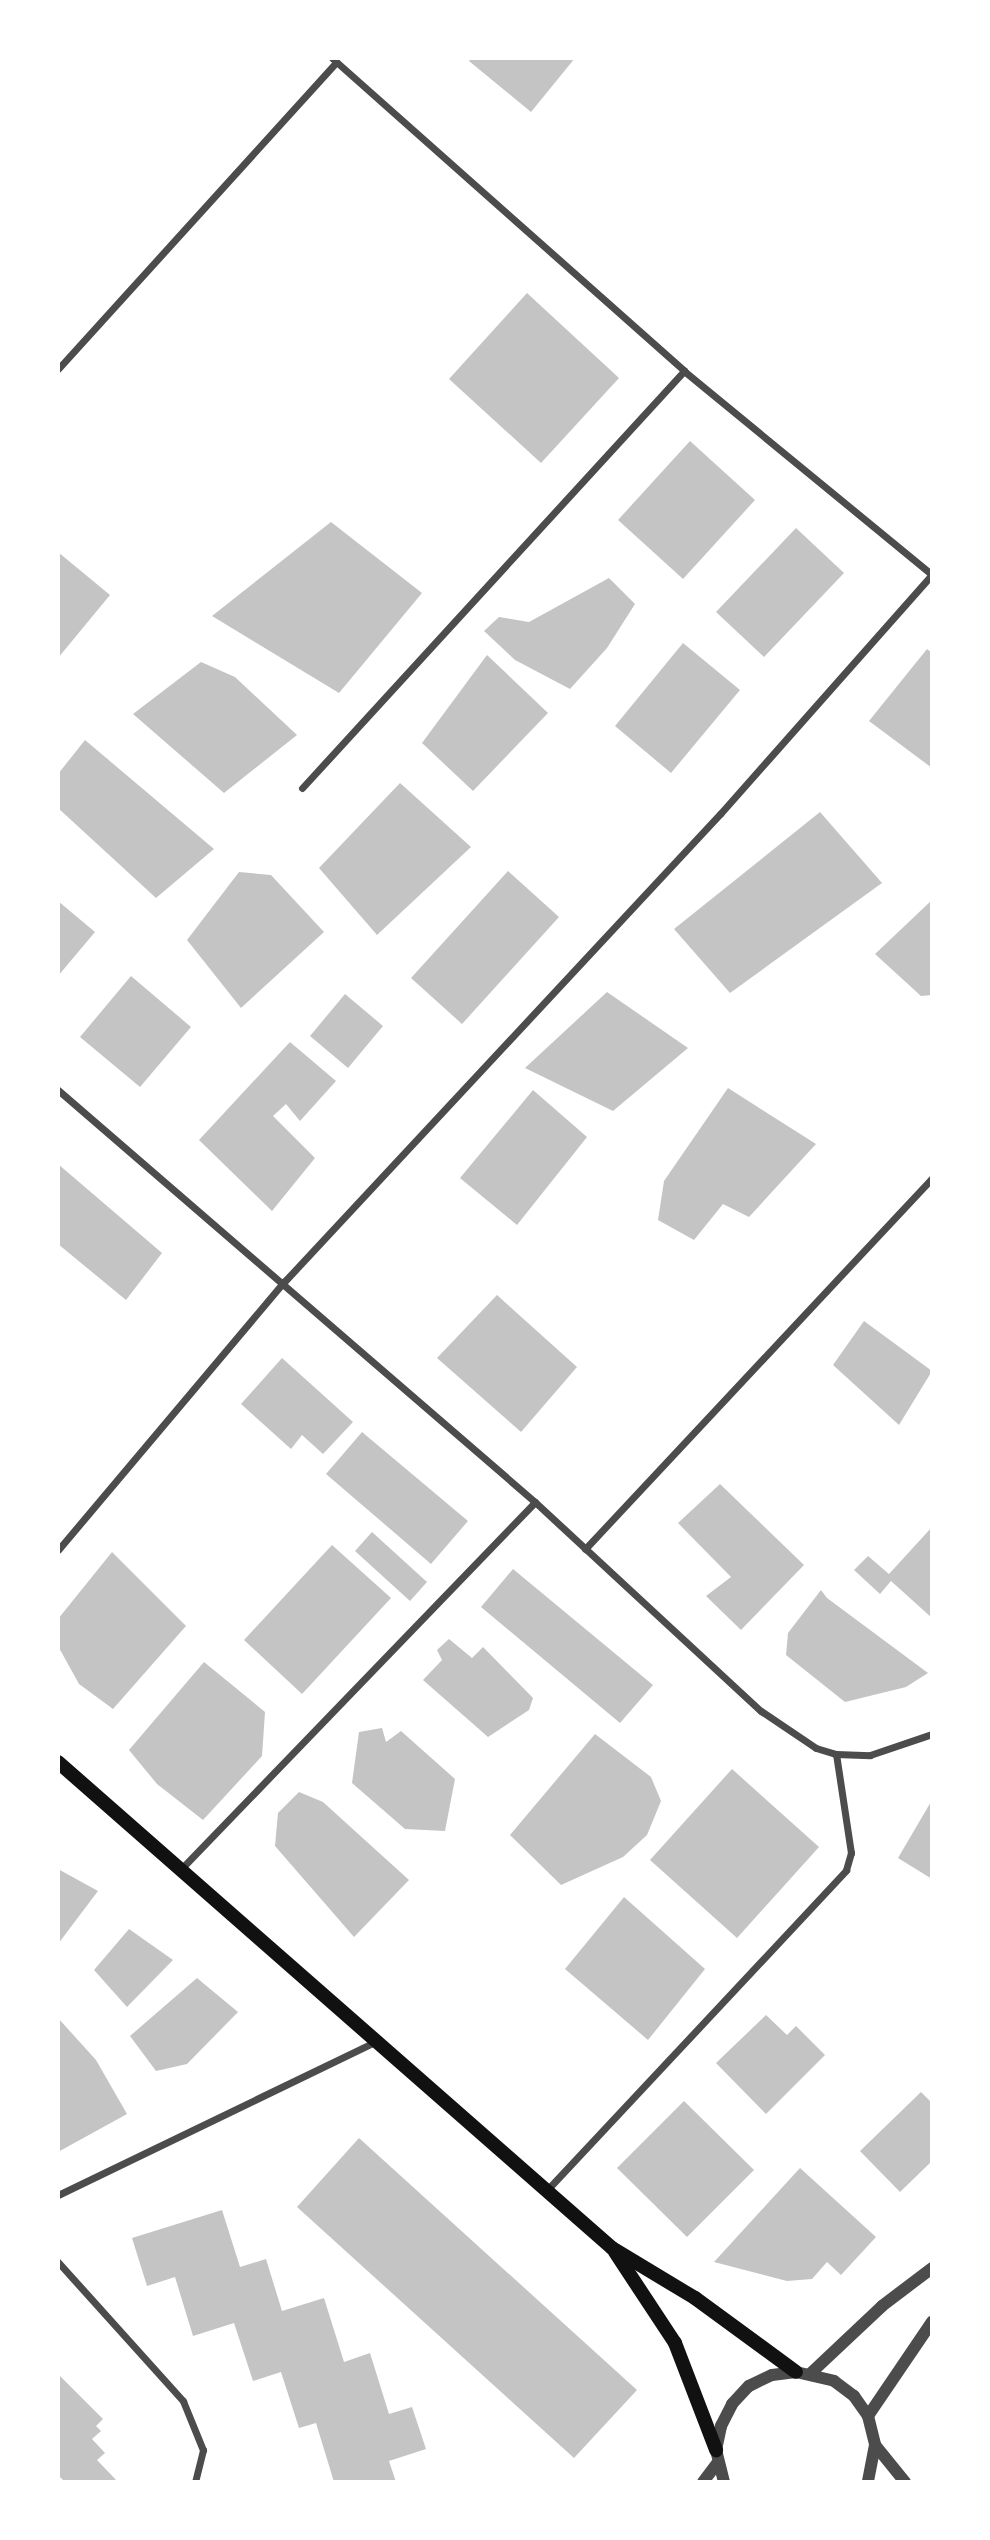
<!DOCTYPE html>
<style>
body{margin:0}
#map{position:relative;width:990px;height:2540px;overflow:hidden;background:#fff;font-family:"Asap Condensed",sans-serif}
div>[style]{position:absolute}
.building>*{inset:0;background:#c4c4c4}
.minor>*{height:7px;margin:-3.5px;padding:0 3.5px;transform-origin:3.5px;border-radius:3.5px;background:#4c4c4c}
.tertiary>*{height:12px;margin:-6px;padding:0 6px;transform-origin:6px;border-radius:6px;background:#4c4c4c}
.secondary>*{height:14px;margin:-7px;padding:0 7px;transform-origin:7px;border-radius:7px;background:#111}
span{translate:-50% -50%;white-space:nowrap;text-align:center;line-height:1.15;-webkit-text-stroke:6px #fff;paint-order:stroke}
.frame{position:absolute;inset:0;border:60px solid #fff;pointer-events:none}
</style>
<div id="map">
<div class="building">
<div style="clip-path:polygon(471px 58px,575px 58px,531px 112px,469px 61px)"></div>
<div style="clip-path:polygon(527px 293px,619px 378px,541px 463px,449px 379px)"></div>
<div style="clip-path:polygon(690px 441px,755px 500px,683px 579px,618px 520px)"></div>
<div style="clip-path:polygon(331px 522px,422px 593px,339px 693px,212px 616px)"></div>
<div style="clip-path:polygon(796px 528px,844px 573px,764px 657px,716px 612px)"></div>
<div style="clip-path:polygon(58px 552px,110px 595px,58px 658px)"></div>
<div style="clip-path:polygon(609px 578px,635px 604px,607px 648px,570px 689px,515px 660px,484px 631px,499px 617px,529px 622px)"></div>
<div style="clip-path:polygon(683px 643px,740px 690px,671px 773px,615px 726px)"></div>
<div style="clip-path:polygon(927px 649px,932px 653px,932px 768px,869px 721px)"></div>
<div style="clip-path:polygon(487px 655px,548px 713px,473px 791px,422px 743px)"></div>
<div style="clip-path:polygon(201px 662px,235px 677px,297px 735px,224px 793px,133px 714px)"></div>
<div style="clip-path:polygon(85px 740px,214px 849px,156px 898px,58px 808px,58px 774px)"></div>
<div style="clip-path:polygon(400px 783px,471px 847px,377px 935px,319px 868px)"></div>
<div style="clip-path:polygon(820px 812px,882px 883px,730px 993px,674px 929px)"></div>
<div style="clip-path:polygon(508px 871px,559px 917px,462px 1024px,411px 978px)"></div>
<div style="clip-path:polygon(239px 872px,271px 875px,324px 932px,241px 1008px,187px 940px)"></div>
<div style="clip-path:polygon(932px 900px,932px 995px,921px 996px,875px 954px)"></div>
<div style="clip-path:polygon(58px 901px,95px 932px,58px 976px)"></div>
<div style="clip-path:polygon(131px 976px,191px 1027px,140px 1087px,80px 1037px)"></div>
<div style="clip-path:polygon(607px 992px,688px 1048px,613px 1111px,525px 1068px)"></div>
<div style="clip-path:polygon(345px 994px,383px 1026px,348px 1068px,310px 1036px)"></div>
<div style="clip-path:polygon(290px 1042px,336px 1081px,300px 1121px,286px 1104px,273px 1116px,315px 1158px,272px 1211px,199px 1140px)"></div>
<div style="clip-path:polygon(728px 1088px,816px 1144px,749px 1217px,723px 1204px,694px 1240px,658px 1220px,664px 1181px)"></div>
<div style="clip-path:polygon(533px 1090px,587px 1137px,517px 1225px,460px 1178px)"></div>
<div style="clip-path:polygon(58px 1164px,162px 1253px,126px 1300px,58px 1244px)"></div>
<div style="clip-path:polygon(497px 1295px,577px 1367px,521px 1432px,437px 1358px)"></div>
<div style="clip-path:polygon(864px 1321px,932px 1371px,899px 1425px,833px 1365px)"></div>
<div style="clip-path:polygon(282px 1358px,353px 1422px,323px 1454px,302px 1435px,291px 1449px,241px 1404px)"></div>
<div style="clip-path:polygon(362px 1432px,468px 1521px,431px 1564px,326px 1474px)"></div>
<div style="clip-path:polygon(720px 1484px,804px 1565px,741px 1630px,706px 1596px,731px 1577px,678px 1523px)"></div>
<div style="clip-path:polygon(932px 1527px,932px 1618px,891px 1581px,880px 1594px,854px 1570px,868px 1556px,889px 1574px)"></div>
<div style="clip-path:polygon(372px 1532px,427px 1582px,410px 1601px,355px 1551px)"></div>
<div style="clip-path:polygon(332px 1545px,391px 1598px,302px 1694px,244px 1640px)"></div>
<div style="clip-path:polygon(112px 1552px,186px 1626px,113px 1709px,79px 1684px,58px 1646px,58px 1619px)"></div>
<div style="clip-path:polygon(513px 1569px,653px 1685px,620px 1723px,481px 1607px)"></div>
<div style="clip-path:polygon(821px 1590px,827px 1598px,928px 1673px,906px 1687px,845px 1702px,786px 1655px,788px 1633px)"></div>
<div style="clip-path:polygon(449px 1639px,472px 1658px,483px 1647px,533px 1698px,529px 1710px,488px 1737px,423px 1680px,442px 1660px,437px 1650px)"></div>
<div style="clip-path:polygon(204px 1662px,265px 1712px,262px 1756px,203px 1820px,157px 1784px,129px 1750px)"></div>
<div style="clip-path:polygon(382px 1728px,386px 1742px,401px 1731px,455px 1779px,445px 1831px,405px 1829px,352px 1783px,359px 1732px)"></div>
<div style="clip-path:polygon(595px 1734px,651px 1777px,661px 1801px,647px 1835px,623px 1857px,561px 1885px,510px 1835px)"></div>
<div style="clip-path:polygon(732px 1769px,819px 1847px,737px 1938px,650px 1860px)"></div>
<div style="clip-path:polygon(299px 1792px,323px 1802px,409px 1880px,354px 1937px,275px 1846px,278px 1813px)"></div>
<div style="clip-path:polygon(932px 1800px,932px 1879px,898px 1858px)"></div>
<div style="clip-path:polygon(58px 1869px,98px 1891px,58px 1944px)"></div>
<div style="clip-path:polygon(624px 1897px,705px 1969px,648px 2040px,565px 1969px)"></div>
<div style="clip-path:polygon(129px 1929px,173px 1960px,127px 2007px,94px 1970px)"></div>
<div style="clip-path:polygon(197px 1978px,238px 2012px,187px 2064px,156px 2071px,130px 2036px)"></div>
<div style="clip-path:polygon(766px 2015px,787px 2035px,796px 2026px,825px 2055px,766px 2114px,716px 2063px)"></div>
<div style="clip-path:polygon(58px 2018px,96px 2060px,127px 2114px,58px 2152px)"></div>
<div style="clip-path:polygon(921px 2092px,932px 2103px,932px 2161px,900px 2192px,860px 2151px)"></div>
<div style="clip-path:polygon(684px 2101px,754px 2170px,687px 2237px,617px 2168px)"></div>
<div style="clip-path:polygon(359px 2138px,637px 2390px,574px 2458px,297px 2207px)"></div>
<div style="clip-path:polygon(800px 2168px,876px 2237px,841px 2275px,827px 2262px,812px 2279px,787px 2281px,714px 2262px)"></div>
<div style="clip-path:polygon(222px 2210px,240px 2267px,266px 2259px,282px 2311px,324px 2298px,344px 2362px,370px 2353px,389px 2414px,412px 2407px,426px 2449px,389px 2461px,396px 2482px,334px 2482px,316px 2423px,299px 2428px,281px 2372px,253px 2381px,234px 2323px,193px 2336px,175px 2277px,147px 2286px,132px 2238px)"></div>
<div style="clip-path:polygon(58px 2374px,103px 2419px,96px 2426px,101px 2431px,92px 2439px,105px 2453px,97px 2460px,118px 2482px,65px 2482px,58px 2475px)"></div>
</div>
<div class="minor">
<div style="left:332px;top:58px;width:471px;rotate:41.6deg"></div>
<div style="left:684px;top:371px;width:321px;rotate:39.4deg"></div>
<div style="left:58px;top:369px;width:414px;rotate:-47.8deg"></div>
<div style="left:302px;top:788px;width:566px;rotate:-47.51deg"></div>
<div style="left:58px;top:1090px;width:630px;rotate:40.82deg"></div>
<div style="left:535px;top:1502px;width:308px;rotate:42.8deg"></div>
<div style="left:761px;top:1711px;width:66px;rotate:33.9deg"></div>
<div style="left:816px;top:1748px;width:21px;rotate:17deg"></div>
<div style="left:836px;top:1754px;width:34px;rotate:2deg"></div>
<div style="left:870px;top:1755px;width:65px;rotate:-18.7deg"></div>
<div style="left:585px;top:1549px;width:508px;rotate:-46.91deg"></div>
<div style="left:58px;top:1550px;width:351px;rotate:-49.9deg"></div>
<div style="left:284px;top:1282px;width:640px;rotate:-47.03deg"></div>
<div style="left:720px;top:814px;width:320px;rotate:-48.5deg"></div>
<div style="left:181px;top:1869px;width:510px;rotate:-46.03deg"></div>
<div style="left:547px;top:2190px;width:438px;rotate:-46.9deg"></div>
<div style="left:846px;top:1870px;width:18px;rotate:-74deg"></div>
<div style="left:851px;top:1853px;width:100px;rotate:-98.6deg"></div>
<div style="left:58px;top:2195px;width:352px;rotate:-25.8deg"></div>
<div style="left:58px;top:2262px;width:187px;rotate:48deg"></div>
<div style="left:183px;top:2401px;width:53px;rotate:67.8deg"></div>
<div style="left:203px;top:2450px;width:33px;rotate:104deg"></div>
</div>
<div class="tertiary">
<div style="left:811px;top:2373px;width:98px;rotate:-43.3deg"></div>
<div style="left:882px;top:2306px;width:63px;rotate:-37.2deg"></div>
<div style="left:868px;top:2416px;width:114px;rotate:-55.8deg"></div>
<div style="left:875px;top:2445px;width:48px;rotate:51deg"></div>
<div style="left:703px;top:2482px;width:25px;rotate:-53deg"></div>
<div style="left:724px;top:2482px;width:33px;rotate:-104deg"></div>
<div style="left:716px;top:2450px;width:25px;rotate:-78deg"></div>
<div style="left:721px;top:2426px;width:25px;rotate:-63deg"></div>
<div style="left:732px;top:2404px;width:25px;rotate:-47deg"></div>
<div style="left:749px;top:2386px;width:25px;rotate:-26deg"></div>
<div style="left:772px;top:2375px;width:24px;rotate:-7deg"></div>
<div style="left:796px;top:2372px;width:39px;rotate:13deg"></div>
<div style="left:834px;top:2381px;width:25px;rotate:37deg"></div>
<div style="left:854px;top:2396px;width:24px;rotate:55deg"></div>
<div style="left:868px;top:2416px;width:30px;rotate:76deg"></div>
<div style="left:875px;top:2445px;width:38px;rotate:101deg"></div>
</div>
<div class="secondary">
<div style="left:58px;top:1762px;width:737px;rotate:41.26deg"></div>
<div style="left:612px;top:2248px;width:97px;rotate:31.1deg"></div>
<div style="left:695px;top:2298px;width:125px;rotate:36.2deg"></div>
<div style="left:615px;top:2252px;width:109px;rotate:56.6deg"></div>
<div style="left:675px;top:2343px;width:115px;rotate:69deg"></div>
</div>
<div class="frame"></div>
</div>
